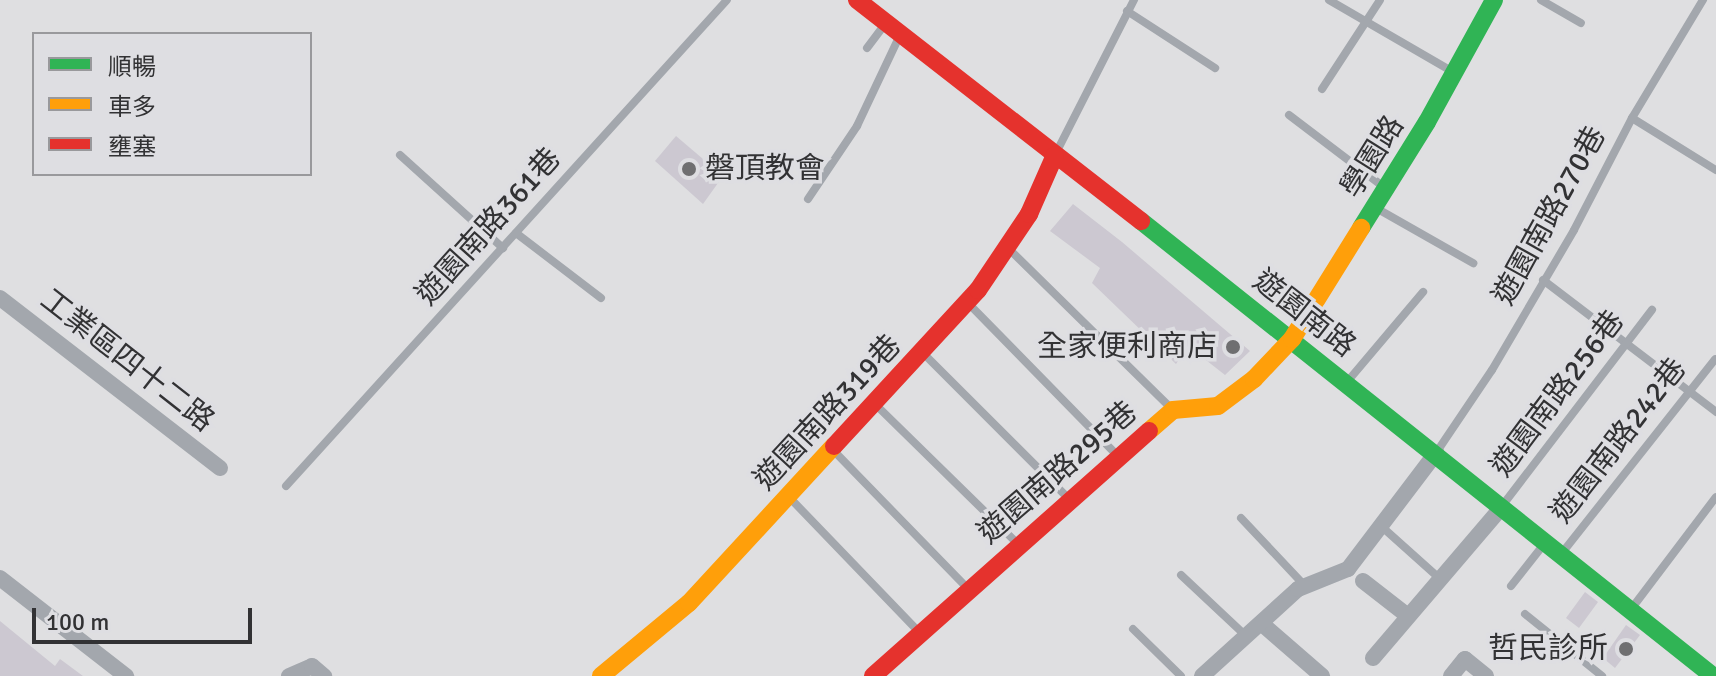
<!DOCTYPE html>
<meta charset="utf-8">
<style>
body{margin:0}
#map{position:relative;width:1716px;height:676px;overflow:hidden;background:#dfdfe1;font-family:Signika,"Noto Sans TC",sans-serif}
div>[style]{position:absolute}
.building>*{inset:0;background:#ccc8d1}
.lane>*{height:8px;margin:-4px;padding:0 4px;transform-origin:4px;border-radius:4px;background:#a3a7ad}
.street>*{height:16px;margin:-8px;padding:0 8px;transform-origin:8px;border-radius:8px;background:#a3a7ad}
.fast>*{height:18px;margin:-9px;padding:0 9px;transform-origin:9px;border-radius:9px;background:#30b455}
.slow>*{height:18px;margin:-9px;padding:0 9px;transform-origin:9px;border-radius:9px;background:#ff9f0a}
.jam>*{height:18px;margin:-9px;padding:0 9px;transform-origin:9px;border-radius:9px;background:#e5322d}
.dots>*{width:22px;height:22px;translate:-50% -50%;box-sizing:border-box;border:4px solid #dedee2;border-radius:50%}
span{translate:-50% -50%;white-space:nowrap;text-align:center;line-height:1.15;-webkit-text-stroke:7px #dedee2;paint-order:stroke}
.street-label{font-size:30px;color:#323234}
.poi-label{font-size:30px;color:#323234}
.left{translate:0 -50%;text-align:left}
.right{translate:-100% -50%;text-align:right}
.legend{position:absolute;left:32px;top:32px;width:280px;height:144px;box-sizing:border-box;background:#dedee2;border:2px solid #99999c;margin:0;padding:10px 14px;list-style:none;font-size:24px;color:#323234}
.legend li{display:flex;align-items:center;gap:16px;height:40px}
.legend b{width:40px;border:2px solid #99999c}
.scale{position:absolute;left:32px;top:608px;width:220px;height:36px;box-sizing:border-box;border:4px solid #323234;border-top:0;padding-left:10px;font-size:24px;line-height:28px;white-space:nowrap;color:#323234;-webkit-text-stroke:6px #dedee2;paint-order:stroke}
</style>
<div id="map">
<div class="building">
<div style="clip-path:polygon(676px 136px,723px 176px,703px 204px,655px 161px)"></div>
<div style="clip-path:polygon(1073px 204px,1122px 242px,1250px 351px,1225px 375px,1188px 346px,1176px 364px,1092px 283px,1100px 268px,1050px 231px)"></div>
<div style="clip-path:polygon(1585px 592px,1598px 602px,1579px 628px,1566px 618px)"></div>
<div style="clip-path:polygon(0 621px,55px 666px,60px 659px,83px 676px,0 676px)"></div>
<div style="clip-path:polygon(1626px 625px,1640px 635px,1615px 668px,1603px 658px)"></div>
</div>
<div class="lane">
<div style="left:1329px;top:0;width:143px;rotate:30.1deg"></div>
<div style="left:1541px;top:0;width:46px;rotate:29.9deg"></div>
<div style="left:1127px;top:11px;width:105px;rotate:32.9deg"></div>
<div style="left:867px;top:48px;width:31px;rotate:-53deg"></div>
<div style="left:1322px;top:89px;width:106px;rotate:-56.9deg"></div>
<div style="left:1289px;top:115px;width:119px;rotate:37.2deg"></div>
<div style="left:1632px;top:118px;width:99px;rotate:31.8deg"></div>
<div style="left:1056px;top:153px;width:172px;rotate:-63deg"></div>
<div style="left:400px;top:155px;width:139px;rotate:42.1deg"></div>
<div style="left:808px;top:199px;width:88px;rotate:-56.1deg"></div>
<div style="left:857px;top:126px;width:98px;rotate:-64.7deg"></div>
<div style="left:1376px;top:208px;width:112px;rotate:29.6deg"></div>
<div style="left:516px;top:233px;width:107px;rotate:37.4deg"></div>
<div style="left:1008px;top:248px;width:230px;rotate:44.5deg"></div>
<div style="left:1543px;top:280px;width:218px;rotate:37.3deg"></div>
<div style="left:968px;top:303px;width:214px;rotate:45.6deg"></div>
<div style="left:923px;top:353px;width:206px;rotate:45deg"></div>
<div style="left:1347px;top:382px;width:118px;rotate:-49.8deg"></div>
<div style="left:876px;top:405px;width:199px;rotate:44.4deg"></div>
<div style="left:833px;top:450px;width:194px;rotate:45.8deg"></div>
<div style="left:1436px;top:453px;width:100px;rotate:-56deg"></div>
<div style="left:1492px;top:370px;width:162px;rotate:-59.6deg"></div>
<div style="left:1574px;top:230px;width:126px;rotate:-62.6deg"></div>
<div style="left:1632px;top:118px;width:138px;rotate:-59deg"></div>
<div style="left:286px;top:486px;width:656px;rotate:-47.78deg"></div>
<div style="left:789px;top:497px;width:186px;rotate:46.1deg"></div>
<div style="left:1502px;top:506px;width:247px;rotate:-52.6deg"></div>
<div style="left:1241px;top:518px;width:93px;rotate:46.7deg"></div>
<div style="left:1381px;top:526px;width:78px;rotate:41.9deg"></div>
<div style="left:1562px;top:553px;width:247px;rotate:-51.7deg"></div>
<div style="left:1181px;top:575px;width:89px;rotate:43.2deg"></div>
<div style="left:1511px;top:586px;width:55px;rotate:-51.7deg"></div>
<div style="left:1632px;top:608px;width:139px;rotate:-52.9deg"></div>
<div style="left:1525px;top:614px;width:99px;rotate:38.8deg"></div>
<div style="left:1133px;top:629px;width:67px;rotate:44.4deg"></div>
</div>
<div class="street">
<div style="left:0;top:298px;width:278px;rotate:37.7deg"></div>
<div style="left:0;top:578px;width:160px;rotate:37.9deg"></div>
<div style="left:1363px;top:581px;width:57px;rotate:37.9deg"></div>
<div style="left:1261px;top:623px;width:81px;rotate:41deg"></div>
<div style="left:1373px;top:658px;width:199px;rotate:-49.5deg"></div>
<div style="left:289px;top:676px;width:25px;rotate:-23deg"></div>
<div style="left:312px;top:666px;width:16px;rotate:40deg"></div>
<div style="left:1202px;top:676px;width:130px;rotate:-42.2deg"></div>
<div style="left:1298px;top:589px;width:54px;rotate:-21.8deg"></div>
<div style="left:1348px;top:569px;width:146px;rotate:-52.8deg"></div>
<div style="left:1451px;top:676px;width:22px;rotate:-51deg"></div>
<div style="left:1465px;top:659px;width:27px;rotate:39deg"></div>
</div>
<div class="fast">
<div style="left:1141px;top:221px;width:731px;rotate:38.5deg"></div>
<div style="left:1361px;top:228px;width:125px;rotate:-58.1deg"></div>
<div style="left:1427px;top:122px;width:139px;rotate:-61.2deg"></div>
</div>
<div class="slow">
<div style="left:1149px;top:431px;width:32px;rotate:-41deg"></div>
<div style="left:1173px;top:410px;width:45px;rotate:-5.1deg"></div>
<div style="left:1218px;top:406px;width:45px;rotate:-36.9deg"></div>
<div style="left:1254px;top:379px;width:55px;rotate:-46.5deg"></div>
<div style="left:1292px;top:339px;width:131px;rotate:-58.1deg"></div>
<div style="left:601px;top:676px;width:114px;rotate:-39.7deg"></div>
<div style="left:689px;top:603px;width:214px;rotate:-47.3deg"></div>
</div>
<div class="jam">
<div style="left:857px;top:0;width:360px;rotate:37.9deg"></div>
<div style="left:834px;top:446px;width:212px;rotate:-47.3deg"></div>
<div style="left:978px;top:290px;width:92px;rotate:-56.1deg"></div>
<div style="left:1029px;top:214px;width:64px;rotate:-66.2deg"></div>
<div style="left:873px;top:676px;width:369px;rotate:-41.6deg"></div>
</div>
<div class="dots">
<div style="left:689px;top:169px;background:#6f6f71"></div>
<div style="left:1233px;top:347px;background:#6f6f71"></div>
<div style="left:1626px;top:649px;background:#6f6f71"></div>
</div>
<div class="street-label">
<span style="left:1373px;top:157px;rotate:-58deg">學園路</span>
<span style="left:1550px;top:216px;rotate:-61deg">遊園南路270巷</span>
<span style="left:489px;top:227px;rotate:-48deg">遊園南路361巷</span>
<span style="left:1304px;top:314px;rotate:38deg">遊園南路</span>
<span style="left:127px;top:361px;rotate:38deg">工業區四十二路</span>
<span style="left:1558px;top:394px;rotate:-53deg">遊園南路256巷</span>
<span style="left:828px;top:413px;rotate:-47deg">遊園南路319巷</span>
<span style="left:1619px;top:441px;rotate:-52deg">遊園南路242巷</span>
<span style="left:1058px;top:473px;rotate:-41deg">遊園南路295巷</span>
</div>
<div class="poi-label">
<span class="left" style="left:705px;top:169px">磐頂教會</span>
<span class="right" style="left:1217px;top:347px">全家便利商店</span>
<span class="right" style="left:1608px;top:649px">哲民診所</span>
</div>
<ul class="legend">
<li><b style="height:10px;background:#30b455"></b>順暢</li>
<li><b style="height:10px;background:#ff9f0a"></b>車多</li>
<li><b style="height:10px;background:#e5322d"></b>壅塞</li>
</ul>
<div class="scale">100 m</div>
</div>
